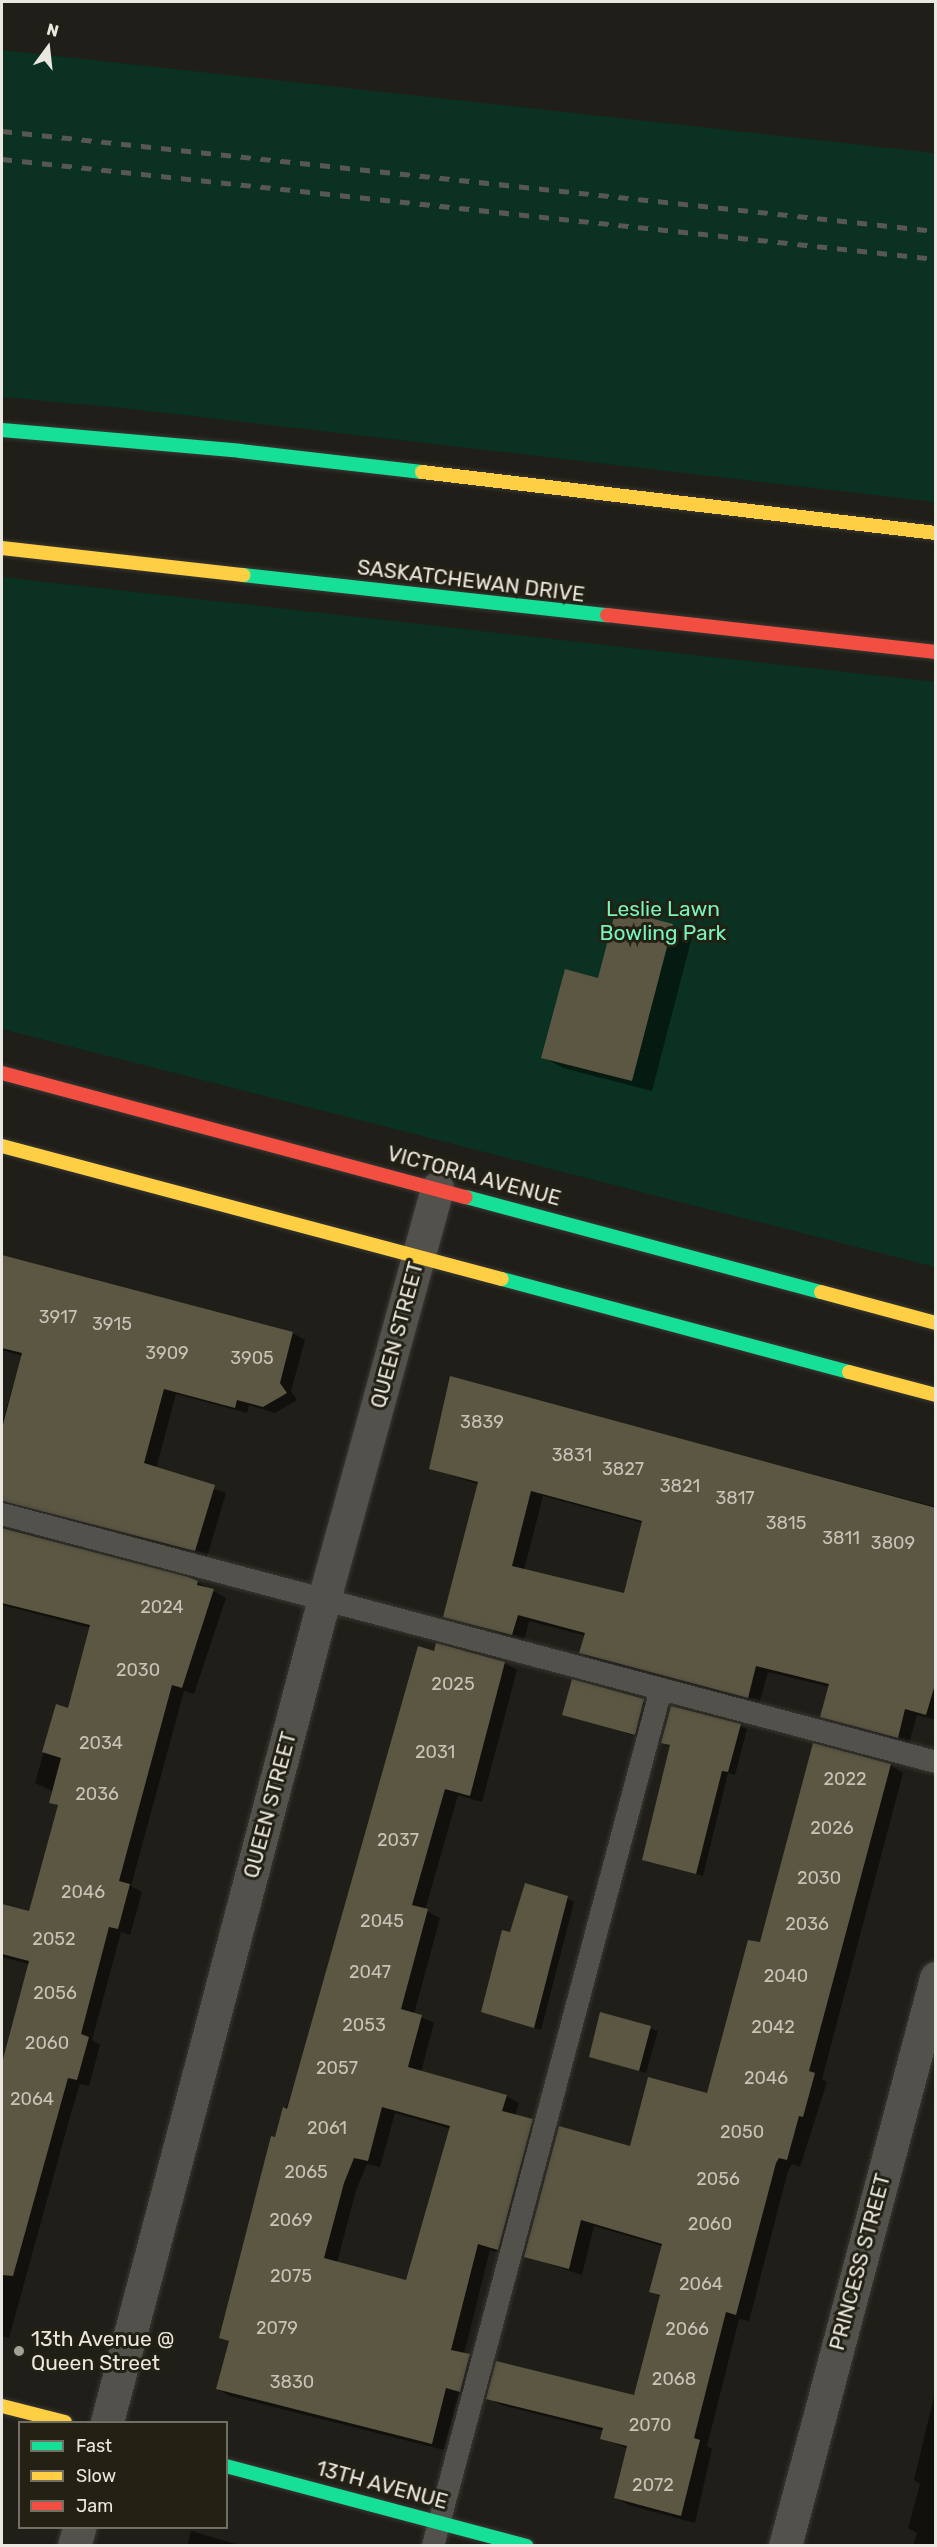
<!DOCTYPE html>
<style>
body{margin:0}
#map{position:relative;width:937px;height:2547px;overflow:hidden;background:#201e18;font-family:Rubik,sans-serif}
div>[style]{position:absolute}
.green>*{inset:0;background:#0a3121}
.shadow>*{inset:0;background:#0007}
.building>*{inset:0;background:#5c5743}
.roads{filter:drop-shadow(0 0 2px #3a3834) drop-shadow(0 0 2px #3a3834)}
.lane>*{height:22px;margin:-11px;padding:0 11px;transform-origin:11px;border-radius:11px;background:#52514c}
.street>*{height:33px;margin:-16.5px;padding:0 16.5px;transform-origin:16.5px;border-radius:16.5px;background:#52514c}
.fast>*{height:14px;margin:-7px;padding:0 7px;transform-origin:7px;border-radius:7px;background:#16e098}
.slow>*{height:14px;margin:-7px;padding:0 7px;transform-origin:7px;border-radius:7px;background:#ffcf43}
.jam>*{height:14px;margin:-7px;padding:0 7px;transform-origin:7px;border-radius:7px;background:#f24e42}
.rail>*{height:4.5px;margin-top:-2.25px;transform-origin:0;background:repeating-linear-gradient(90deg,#585752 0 10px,transparent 0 20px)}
.dots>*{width:16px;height:16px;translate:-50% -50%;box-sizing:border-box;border:3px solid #232014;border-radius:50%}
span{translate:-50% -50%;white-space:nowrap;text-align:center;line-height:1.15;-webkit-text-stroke:6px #232014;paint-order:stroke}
.number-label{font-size:18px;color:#c6c3b8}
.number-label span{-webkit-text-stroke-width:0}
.street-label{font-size:21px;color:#e9e7df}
.park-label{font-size:21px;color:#77f5bb}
.poi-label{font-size:21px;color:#e9e7df}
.left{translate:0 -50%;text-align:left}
.frame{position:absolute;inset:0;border:3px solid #e9e7df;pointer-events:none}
.legend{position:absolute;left:18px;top:2421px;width:210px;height:108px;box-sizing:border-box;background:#232014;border:2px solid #727065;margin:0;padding:8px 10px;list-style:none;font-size:18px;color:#e9e7df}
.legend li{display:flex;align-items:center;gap:12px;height:30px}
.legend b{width:30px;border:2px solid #727065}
.north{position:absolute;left:18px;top:18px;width:60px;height:60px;-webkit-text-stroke:4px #232014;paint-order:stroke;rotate:15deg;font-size:16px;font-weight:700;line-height:24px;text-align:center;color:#e9e7df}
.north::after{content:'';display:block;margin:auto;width:21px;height:27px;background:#e9e7df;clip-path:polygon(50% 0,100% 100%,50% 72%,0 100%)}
</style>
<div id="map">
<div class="green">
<div style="clip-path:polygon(2px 50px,935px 153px,935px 502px,123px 408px,2px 397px)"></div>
<div style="clip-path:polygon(2px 577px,935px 682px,935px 1267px,2px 1029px)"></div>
</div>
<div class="shadow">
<div style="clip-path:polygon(672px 926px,692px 937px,652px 1091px,563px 1068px,543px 1057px,599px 980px)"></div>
<div style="clip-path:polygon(2px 1256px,293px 1333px,305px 1340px,291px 1391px,297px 1400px,275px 1413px,249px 1405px,247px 1413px,176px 1394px,156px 1469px,226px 1493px,207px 1557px,2px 1516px,2px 1423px,22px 1356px,2px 1350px)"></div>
<div style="clip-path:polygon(evenodd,451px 1378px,936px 1507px,936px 1720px,917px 1715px,909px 1743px,822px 1717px,830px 1687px,768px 1672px,759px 1704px,593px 1659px,581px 1653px,586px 1636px,529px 1621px,524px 1641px,445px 1616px,479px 1485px,431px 1468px,451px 1378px,543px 1496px,643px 1523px,625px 1595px,524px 1570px,543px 1496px)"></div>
<div style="clip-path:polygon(2px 1527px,197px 1582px,226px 1598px,194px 1694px,184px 1691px,131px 1886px,142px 1892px,130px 1935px,121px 1932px,92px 2040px,100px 2045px,89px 2086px,80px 2084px,71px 2113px,9px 2338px,2px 2336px,2px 2137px,7px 2119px,2px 2117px,2px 2067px,29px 1964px,2px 1957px,2px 1905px,30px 1913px,59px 1807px,51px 1802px,54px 1792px,35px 1783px,57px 1706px,69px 1710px,91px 1628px,2px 1605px)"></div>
<div style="clip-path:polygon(evenodd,435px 1653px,504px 1663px,517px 1670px,482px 1802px,458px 1795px,425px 1910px,440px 1918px,414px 2014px,434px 2023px,421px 2072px,506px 2096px,519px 2103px,515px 2116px,544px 2128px,510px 2256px,490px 2250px,464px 2354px,482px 2363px,472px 2398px,459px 2394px,444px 2450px,230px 2396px,218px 2389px,230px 2342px,221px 2337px,276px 2139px,435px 1653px,395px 2113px,451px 2129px,407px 2282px,337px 2263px,356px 2190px,367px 2164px,380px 2167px,395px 2113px)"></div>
<div style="clip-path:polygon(573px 1681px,651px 1704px,642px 1738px,564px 1714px)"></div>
<div style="clip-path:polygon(740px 1726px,747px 1729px,735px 1775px,728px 1773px,703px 1876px,644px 1859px,671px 1746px,662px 1742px)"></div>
<div style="clip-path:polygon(890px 1765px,903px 1773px,822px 2079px,827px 2082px,800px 2167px,792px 2164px,788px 2171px,749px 2321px,739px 2319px,707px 2446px,712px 2449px,695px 2523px,629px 2505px,616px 2498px,628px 2449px,602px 2438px,604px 2431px,501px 2405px,488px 2398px,635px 2397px,661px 2297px,650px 2291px,662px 2246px,594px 2226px,582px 2275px,526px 2256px,631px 2147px,708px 2094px,761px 1944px)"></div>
<div style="clip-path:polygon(567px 1898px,574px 1902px,541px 2030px,482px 2011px,511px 1934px)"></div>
<div style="clip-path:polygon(601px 2014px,658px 2031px,646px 2073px,590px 2056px)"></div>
<div style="clip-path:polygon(936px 2388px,936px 2546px,913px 2546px,917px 2533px,908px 2528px,920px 2484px,914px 2480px)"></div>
<div style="clip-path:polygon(191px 2531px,243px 2546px,187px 2546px)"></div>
</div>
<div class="building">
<div style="clip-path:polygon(616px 909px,673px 924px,632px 1081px,541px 1058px,565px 969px,598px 978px)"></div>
<div style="clip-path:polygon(2px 1255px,293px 1332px,280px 1383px,287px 1393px,263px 1407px,237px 1400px,235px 1408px,164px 1389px,144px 1463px,215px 1485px,195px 1551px,2px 1501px,2px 1428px,22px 1353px,2px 1348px)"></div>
<div style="clip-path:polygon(evenodd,450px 1376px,936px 1508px,936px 1681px,926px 1715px,905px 1709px,898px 1738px,820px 1717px,829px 1684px,756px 1666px,748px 1698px,579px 1653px,585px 1633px,518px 1615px,512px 1635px,443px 1617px,478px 1482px,429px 1469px,450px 1376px,531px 1491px,642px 1521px,624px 1593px,512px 1566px,531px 1491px)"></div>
<div style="clip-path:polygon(2px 1528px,188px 1577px,198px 1581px,197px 1585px,214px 1589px,182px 1688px,172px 1685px,119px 1881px,130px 1884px,118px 1929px,109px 1927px,81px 2034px,89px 2037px,77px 2080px,68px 2078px,13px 2276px,2px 2275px,2px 2063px,29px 1961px,2px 1954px,2px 1904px,29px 1911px,58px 1805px,49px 1803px,61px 1758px,42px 1752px,56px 1704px,68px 1708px,90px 1625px,2px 1603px)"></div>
<div style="clip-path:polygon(evenodd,436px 1643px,505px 1662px,470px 1796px,445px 1789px,412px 1905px,428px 1909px,401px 2009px,422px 2015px,408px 2067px,507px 2095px,502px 2111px,533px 2119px,498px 2250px,478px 2244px,451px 2350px,470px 2354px,460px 2392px,446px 2388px,432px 2444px,216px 2389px,229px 2341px,219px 2338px,271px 2136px,275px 2137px,283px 2107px,287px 2109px,418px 1646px,434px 1651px,436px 1643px,382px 2107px,450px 2126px,406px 2280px,324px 2258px,344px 2183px,354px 2158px,368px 2161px,382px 2107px)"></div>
<div style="clip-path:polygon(572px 1679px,644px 1699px,635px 1735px,562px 1715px)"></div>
<div style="clip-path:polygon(671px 1706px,741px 1724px,728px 1772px,722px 1771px,696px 1874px,642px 1860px,670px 1745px,661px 1743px)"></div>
<div style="clip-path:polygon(813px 1743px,891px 1764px,809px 2071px,815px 2073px,803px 2117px,799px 2116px,787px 2160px,779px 2158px,776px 2163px,736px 2315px,726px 2312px,694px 2438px,700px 2440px,681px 2516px,614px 2498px,627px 2446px,600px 2439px,603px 2428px,486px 2399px,496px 2361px,634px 2395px,660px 2295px,649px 2292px,662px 2244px,581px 2220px,569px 2269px,524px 2257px,559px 2126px,630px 2146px,648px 2077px,707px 2093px,748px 1940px,760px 1942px)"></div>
<div style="clip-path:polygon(525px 1883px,568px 1896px,534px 2028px,481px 2012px,502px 1930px,510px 1932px)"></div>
<div style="clip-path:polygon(600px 2012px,651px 2026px,639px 2071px,589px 2057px)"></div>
</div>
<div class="roads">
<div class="lane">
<div style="left:2px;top:1514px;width:966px;rotate:14.87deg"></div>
<div style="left:433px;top:2546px;width:887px;rotate:-75.1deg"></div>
</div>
<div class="street">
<div style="left:107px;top:2422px;width:851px;rotate:-75.23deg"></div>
<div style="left:324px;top:1599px;width:426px;rotate:-74.6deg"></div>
<div style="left:74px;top:2546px;width:19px;rotate:-74deg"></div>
<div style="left:785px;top:2546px;width:588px;rotate:-75.11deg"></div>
</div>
<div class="fast">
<div style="left:2px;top:430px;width:239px;rotate:5deg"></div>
<div style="left:240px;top:451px;width:183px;rotate:6.6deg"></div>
<div style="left:243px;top:575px;width:366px;rotate:6.3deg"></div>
<div style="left:466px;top:1197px;width:367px;rotate:15deg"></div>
<div style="left:502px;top:1279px;width:359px;rotate:15deg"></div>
<div style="left:226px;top:2466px;width:311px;rotate:14.9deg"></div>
</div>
<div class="slow">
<div style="left:422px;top:472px;width:518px;rotate:6.77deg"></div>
<div style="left:2px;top:548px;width:243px;rotate:6.4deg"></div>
<div style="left:2px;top:1146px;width:517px;rotate:14.9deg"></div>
<div style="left:821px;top:1292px;width:119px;rotate:15.1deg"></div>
<div style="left:849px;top:1372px;width:90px;rotate:14.8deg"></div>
<div style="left:2px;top:2406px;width:65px;rotate:14.3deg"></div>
</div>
<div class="jam">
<div style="left:607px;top:615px;width:331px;rotate:6.4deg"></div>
<div style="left:2px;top:1073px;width:480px;rotate:15deg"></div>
</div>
</div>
<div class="rail">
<div style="left:2px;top:131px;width:939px;rotate:6.11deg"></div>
<div style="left:2px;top:159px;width:939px;rotate:6.11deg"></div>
</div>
<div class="dots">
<div style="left:19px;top:2351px;background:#a3a199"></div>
</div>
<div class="number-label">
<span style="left:58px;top:1317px">3917</span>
<span style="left:112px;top:1324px">3915</span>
<span style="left:167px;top:1353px">3909</span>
<span style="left:252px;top:1358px">3905</span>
<span style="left:482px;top:1422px">3839</span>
<span style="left:572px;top:1455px">3831</span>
<span style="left:623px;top:1469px">3827</span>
<span style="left:680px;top:1486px">3821</span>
<span style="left:735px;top:1498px">3817</span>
<span style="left:786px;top:1523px">3815</span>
<span style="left:841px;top:1538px">3811</span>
<span style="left:893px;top:1543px">3809</span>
<span style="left:162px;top:1607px">2024</span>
<span style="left:138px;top:1670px">2030</span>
<span style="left:453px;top:1684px">2025</span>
<span style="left:101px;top:1743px">2034</span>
<span style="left:435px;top:1752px">2031</span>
<span style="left:845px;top:1779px">2022</span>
<span style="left:97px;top:1794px">2036</span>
<span style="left:832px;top:1828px">2026</span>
<span style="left:398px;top:1840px">2037</span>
<span style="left:819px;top:1878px">2030</span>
<span style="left:83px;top:1892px">2046</span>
<span style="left:382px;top:1921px">2045</span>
<span style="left:807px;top:1924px">2036</span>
<span style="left:54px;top:1939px">2052</span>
<span style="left:370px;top:1972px">2047</span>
<span style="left:786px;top:1976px">2040</span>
<span style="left:55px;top:1993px">2056</span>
<span style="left:364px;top:2025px">2053</span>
<span style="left:773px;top:2027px">2042</span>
<span style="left:47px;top:2043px">2060</span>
<span style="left:337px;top:2068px">2057</span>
<span style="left:766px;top:2078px">2046</span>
<span style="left:32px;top:2099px">2064</span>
<span style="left:327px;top:2128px">2061</span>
<span style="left:742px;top:2132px">2050</span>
<span style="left:306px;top:2172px">2065</span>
<span style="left:718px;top:2179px">2056</span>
<span style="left:291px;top:2220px">2069</span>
<span style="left:710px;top:2224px">2060</span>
<span style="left:291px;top:2276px">2075</span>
<span style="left:701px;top:2284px">2064</span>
<span style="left:277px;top:2328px">2079</span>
<span style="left:687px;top:2329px">2066</span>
<span style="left:674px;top:2379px">2068</span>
<span style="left:292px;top:2382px">3830</span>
<span style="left:650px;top:2425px">2070</span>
<span style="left:653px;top:2485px">2072</span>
</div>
<div class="street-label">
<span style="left:471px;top:581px;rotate:7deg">SASKATCHEWAN DRIVE</span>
<span style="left:474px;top:1176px;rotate:15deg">VICTORIA AVENUE</span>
<span style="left:397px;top:1335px;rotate:-75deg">QUEEN STREET</span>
<span style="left:270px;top:1805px;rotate:-75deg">QUEEN STREET</span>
<span style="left:860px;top:2262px;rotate:-75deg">PRINCESS STREET</span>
<span style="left:382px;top:2485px;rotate:15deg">13TH AVENUE</span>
</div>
<div class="park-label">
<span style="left:663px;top:921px">Leslie Lawn<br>Bowling Park</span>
</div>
<div class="poi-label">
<span class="left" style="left:31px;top:2351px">13th Avenue @<br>Queen Street</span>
</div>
<div class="frame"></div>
<ul class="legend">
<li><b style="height:8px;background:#16e098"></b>Fast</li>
<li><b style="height:8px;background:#ffcf43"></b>Slow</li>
<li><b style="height:8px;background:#f24e42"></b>Jam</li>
</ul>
<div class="north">N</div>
</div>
